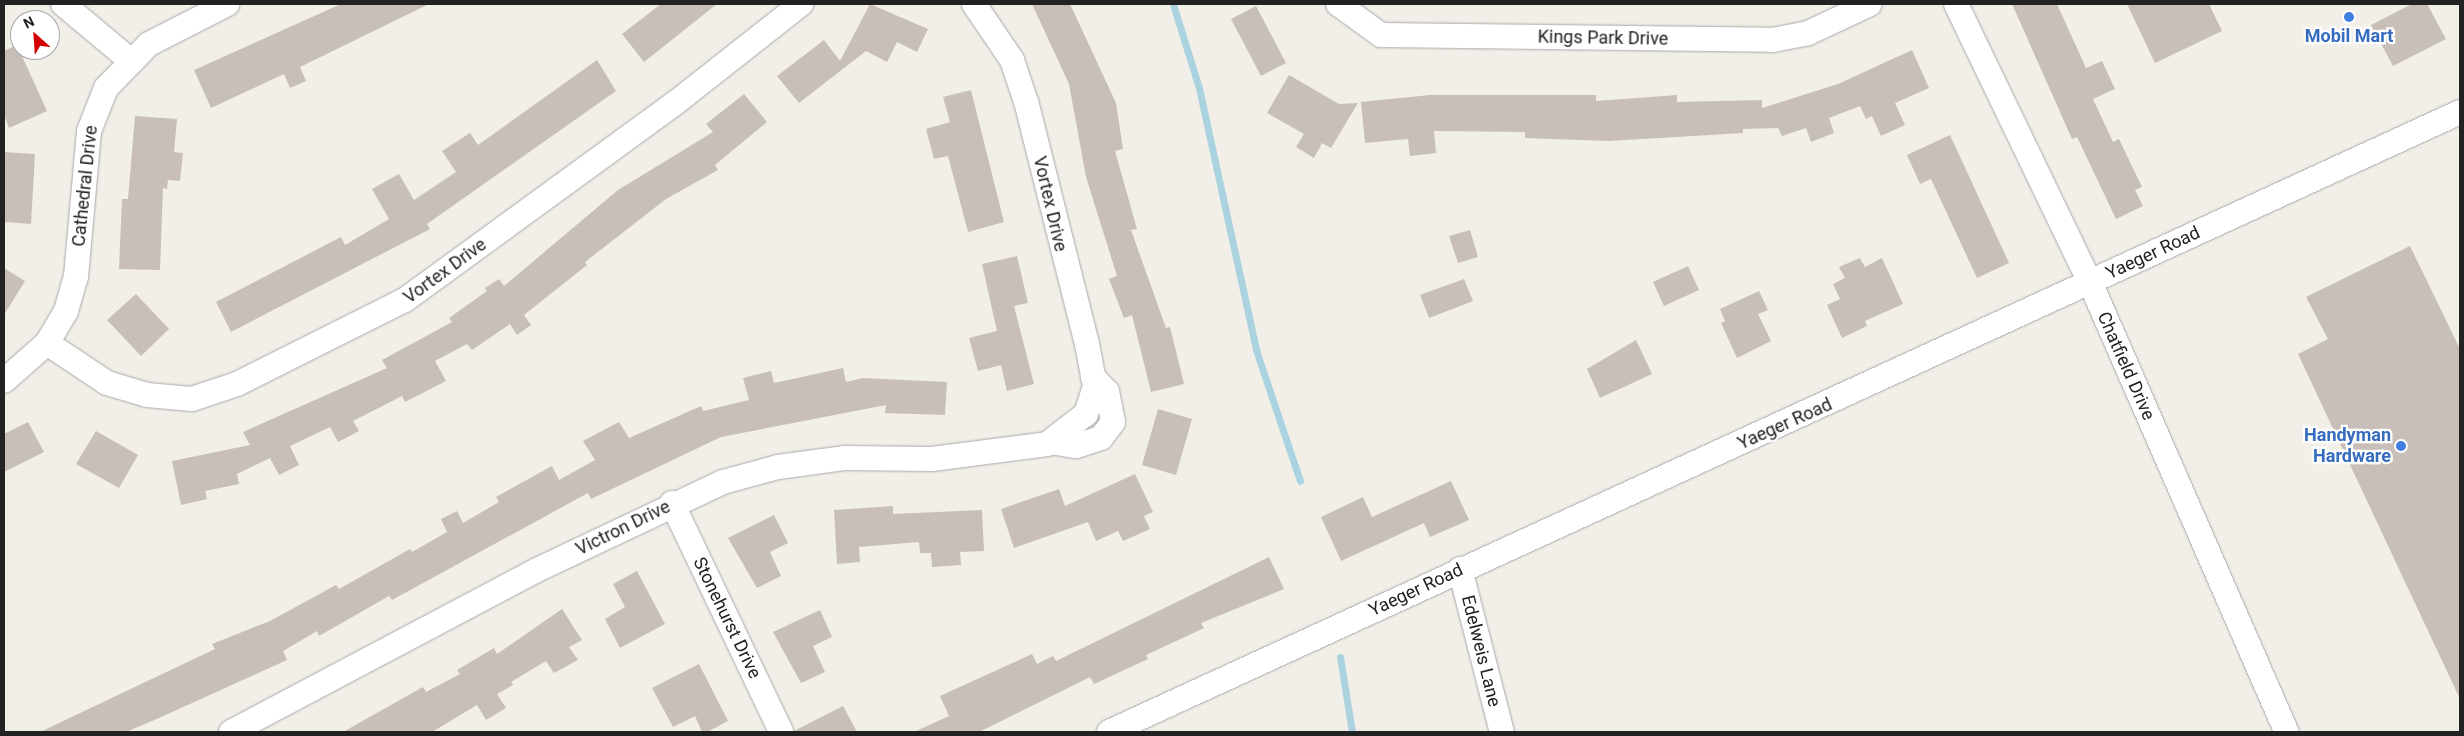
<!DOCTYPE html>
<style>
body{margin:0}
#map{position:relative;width:2464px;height:736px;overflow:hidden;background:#f2efe9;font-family:Roboto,sans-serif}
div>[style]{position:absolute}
.stream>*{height:7px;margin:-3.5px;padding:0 3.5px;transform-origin:3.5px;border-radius:3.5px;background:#aad3df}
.building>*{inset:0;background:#c7bfb8}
.roads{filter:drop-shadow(0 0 1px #a9a9a9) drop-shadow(0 0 1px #a9a9a9)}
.minor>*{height:24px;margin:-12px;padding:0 12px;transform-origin:12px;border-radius:12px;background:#fff}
.dots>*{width:14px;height:14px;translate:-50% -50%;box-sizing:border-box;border:2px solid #fff;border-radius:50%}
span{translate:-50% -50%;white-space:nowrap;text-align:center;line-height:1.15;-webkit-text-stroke:4.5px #fff;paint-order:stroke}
.shop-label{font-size:18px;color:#366cbe;font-weight:700}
.right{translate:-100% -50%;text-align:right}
.street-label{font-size:18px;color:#222}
.frame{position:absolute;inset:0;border:5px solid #222;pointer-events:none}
.north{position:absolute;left:10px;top:10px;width:50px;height:50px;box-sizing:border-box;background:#fff;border:1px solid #a7a7a7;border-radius:50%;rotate:334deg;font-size:14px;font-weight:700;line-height:20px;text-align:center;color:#222}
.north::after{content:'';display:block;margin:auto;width:18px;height:22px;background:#d40000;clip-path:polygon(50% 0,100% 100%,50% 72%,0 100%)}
</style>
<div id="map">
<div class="stream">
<div style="left:1173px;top:4px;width:88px;rotate:72.8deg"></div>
<div style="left:1199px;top:88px;width:268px;rotate:77.7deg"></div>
<div style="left:1256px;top:350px;width:138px;rotate:71.4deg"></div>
<div style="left:1340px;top:657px;width:76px;rotate:80.9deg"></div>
</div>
<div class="building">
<div style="clip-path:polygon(341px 4px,429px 4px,300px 67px,306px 81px,290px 88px,284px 74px,211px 108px,194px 70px)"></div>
<div style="clip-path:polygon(661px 4px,717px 4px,644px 62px,622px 34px)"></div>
<div style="clip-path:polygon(870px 4px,928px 29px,917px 52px,897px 42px,887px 62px,866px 51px,799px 103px,777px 76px,824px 40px,840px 61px)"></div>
<div style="clip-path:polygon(1032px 4px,1070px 4px,1116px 103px,1123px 149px,1115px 151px,1137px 229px,1131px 230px,1166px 328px,1170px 327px,1184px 384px,1151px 392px,1132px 315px,1124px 318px,1109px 279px,1117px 276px,1086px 177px,1069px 84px)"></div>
<div style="clip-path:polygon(2012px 4px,2057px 4px,2086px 68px,2102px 61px,2115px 89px,2093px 99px,2113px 142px,2119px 139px,2142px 187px,2135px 190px,2143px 206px,2116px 219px,2077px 137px,2072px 139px)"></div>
<div style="clip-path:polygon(2127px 4px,2209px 4px,2222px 31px,2155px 63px)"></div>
<div style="clip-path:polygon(2412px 4px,2427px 4px,2446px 39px,2393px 66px,2371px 25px)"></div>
<div style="clip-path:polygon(1256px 6px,1286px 63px,1261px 76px,1231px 19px)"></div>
<div style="clip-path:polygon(17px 45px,47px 111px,9px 128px,4px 115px,4px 51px)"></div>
<div style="clip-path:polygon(1912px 50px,1929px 88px,1895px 103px,1905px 125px,1881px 136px,1872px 116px,1866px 119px,1860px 106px,1829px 118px,1834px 133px,1811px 142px,1806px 128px,1782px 136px,1778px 128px,1743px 129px,1743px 133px,1609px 141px,1525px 138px,1525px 132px,1434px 131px,1436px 153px,1410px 156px,1408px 139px,1365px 143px,1361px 102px,1430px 95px,1596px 95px,1596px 101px,1677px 95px,1677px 102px,1762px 100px,1762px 108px,1838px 84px)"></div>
<div style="clip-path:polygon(597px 60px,616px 91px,427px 224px,430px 229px,231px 332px,216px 302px,341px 237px,345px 245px,389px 219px,372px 189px,399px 174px,414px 200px,456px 172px,442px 151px,470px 133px,478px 145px)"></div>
<div style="clip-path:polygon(1289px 75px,1339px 104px,1358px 103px,1331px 148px,1322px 143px,1314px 158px,1296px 147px,1304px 134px,1267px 113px)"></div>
<div style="clip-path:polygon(971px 90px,1004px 222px,968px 232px,948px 156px,934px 159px,926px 129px,950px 122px,943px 97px)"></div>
<div style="clip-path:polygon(744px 94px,767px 122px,715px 165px,718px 170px,666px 199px,585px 262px,587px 265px,524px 315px,531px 325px,517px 335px,510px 324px,472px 350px,467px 344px,435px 361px,446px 381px,405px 402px,402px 396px,353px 421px,359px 431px,338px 442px,330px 427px,290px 446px,299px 465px,279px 475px,270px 458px,237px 474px,239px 484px,205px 491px,207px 499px,181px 505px,172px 461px,250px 445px,243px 432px,387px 368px,382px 360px,452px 322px,449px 318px,487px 291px,485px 288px,499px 279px,504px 286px,618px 190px,713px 132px,706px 124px)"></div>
<div style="clip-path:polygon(135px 116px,177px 119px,174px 152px,183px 153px,180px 181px,168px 180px,167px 189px,163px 188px,160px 270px,119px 269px,122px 199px,128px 199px)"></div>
<div style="clip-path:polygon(1950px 135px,2009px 263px,1977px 278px,1931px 179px,1920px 184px,1907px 155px)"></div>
<div style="clip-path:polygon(4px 152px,35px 154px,31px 224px,4px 222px)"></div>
<div style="clip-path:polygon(1470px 230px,1478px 257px,1458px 263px,1449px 236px)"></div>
<div style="clip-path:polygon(2410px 246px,2460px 349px,2460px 699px,2298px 354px,2328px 339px,2306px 297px)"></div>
<div style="clip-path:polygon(1017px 256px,1028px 303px,1014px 306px,1034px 384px,1007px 391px,1001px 365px,978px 371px,969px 338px,997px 331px,982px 264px)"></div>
<div style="clip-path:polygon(1860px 258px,1865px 267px,1882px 258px,1903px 304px,1865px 321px,1867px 326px,1842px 338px,1827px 305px,1840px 299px,1833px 284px,1845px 278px,1839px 267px)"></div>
<div style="clip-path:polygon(1688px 266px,1699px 290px,1664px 306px,1653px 282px)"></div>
<div style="clip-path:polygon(4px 268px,25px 281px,4px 315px)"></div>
<div style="clip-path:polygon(1464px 279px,1473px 301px,1429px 318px,1420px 295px)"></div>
<div style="clip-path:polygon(1759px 291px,1768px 310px,1758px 314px,1771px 341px,1737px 358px,1721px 323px,1725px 321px,1720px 309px)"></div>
<div style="clip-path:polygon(136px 294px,169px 329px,141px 356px,107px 320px)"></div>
<div style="clip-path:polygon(1636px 340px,1652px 374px,1600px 398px,1587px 369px)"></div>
<div style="clip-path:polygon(843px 368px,846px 382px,863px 378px,947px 382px,945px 415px,885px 413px,886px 405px,721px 437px,591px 499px,588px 493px,392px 600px,389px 596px,319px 636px,317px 631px,283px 651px,287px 660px,159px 718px,126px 732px,40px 732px,215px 649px,212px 644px,270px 621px,336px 585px,339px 589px,410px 549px,412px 552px,447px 532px,441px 519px,457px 511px,463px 523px,499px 502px,496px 497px,552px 466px,559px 480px,595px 460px,583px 441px,619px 422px,629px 438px,701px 406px,703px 411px,749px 400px,743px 378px,771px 371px,774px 383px)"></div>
<div style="clip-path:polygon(1158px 409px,1192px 419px,1176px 475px,1142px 465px)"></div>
<div style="clip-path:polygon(28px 422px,44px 452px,4px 472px,4px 434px)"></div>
<div style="clip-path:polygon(96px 431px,138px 455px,119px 488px,76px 464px)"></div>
<div style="clip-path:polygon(1135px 474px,1153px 512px,1144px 516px,1150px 529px,1123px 541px,1118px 531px,1096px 541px,1088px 522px,1014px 548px,1001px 509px,1059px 489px,1065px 506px)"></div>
<div style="clip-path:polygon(1451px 481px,1469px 520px,1430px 537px,1424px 523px,1341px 561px,1321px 517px,1363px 497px,1372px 517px)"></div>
<div style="clip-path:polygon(893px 506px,893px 514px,982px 510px,984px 551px,960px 552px,961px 565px,932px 567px,931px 553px,920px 553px,919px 542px,859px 547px,860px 562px,837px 564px,834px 510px)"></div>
<div style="clip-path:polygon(774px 515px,788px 543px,770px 552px,781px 576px,757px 588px,728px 538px)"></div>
<div style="clip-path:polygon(1269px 557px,1284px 589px,1201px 623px,1204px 628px,1146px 655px,1148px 659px,1094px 684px,1090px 677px,979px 732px,914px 732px,949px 716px,940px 696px,1032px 654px,1037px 664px,1053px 656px,1056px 661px)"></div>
<div style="clip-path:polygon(637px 571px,665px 624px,620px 648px,605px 619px,625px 607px,613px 584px)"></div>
<div style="clip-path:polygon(562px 609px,582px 640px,569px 647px,578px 660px,554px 673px,546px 661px,511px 682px,513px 685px,497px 694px,506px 708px,486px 720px,477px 705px,432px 732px,343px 732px,423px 687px,426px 692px,460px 674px,457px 670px,494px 648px,497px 654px)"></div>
<div style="clip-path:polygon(820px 610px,832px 637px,813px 646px,825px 672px,801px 683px,773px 632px)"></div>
<div style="clip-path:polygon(699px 664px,728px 721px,707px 732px,702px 732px,695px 716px,673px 727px,652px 688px)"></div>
<div style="clip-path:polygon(843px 706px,857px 732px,795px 732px,794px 731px)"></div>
</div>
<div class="roads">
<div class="minor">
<div style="left:63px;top:4px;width:89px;rotate:40deg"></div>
<div style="left:1338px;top:4px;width:53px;rotate:35.8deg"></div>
<div style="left:1381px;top:35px;width:392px;rotate:0.7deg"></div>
<div style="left:1773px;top:40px;width:36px;rotate:-11deg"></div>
<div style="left:1808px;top:33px;width:68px;rotate:-25.1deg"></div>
<div style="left:1956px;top:4px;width:309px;rotate:64.3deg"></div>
<div style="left:2090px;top:282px;width:491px;rotate:66.4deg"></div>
<div style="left:47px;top:343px;width:72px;rotate:33.7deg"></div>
<div style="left:107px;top:383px;width:42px;rotate:16.7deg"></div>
<div style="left:147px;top:395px;width:45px;rotate:5.1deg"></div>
<div style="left:192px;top:399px;width:47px;rotate:-18.4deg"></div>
<div style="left:237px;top:384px;width:188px;rotate:-26.6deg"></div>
<div style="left:405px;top:300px;width:333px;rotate:-36.1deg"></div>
<div style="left:674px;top:104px;width:162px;rotate:-38.2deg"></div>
<div style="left:4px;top:381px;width:57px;rotate:-41.5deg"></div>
<div style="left:47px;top:343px;width:37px;rotate:-59deg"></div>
<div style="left:66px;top:311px;width:35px;rotate:-74deg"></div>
<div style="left:76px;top:277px;width:147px;rotate:-84.9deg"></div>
<div style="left:89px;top:131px;width:46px;rotate:-68.4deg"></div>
<div style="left:106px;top:88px;width:62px;rotate:-45.7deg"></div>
<div style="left:149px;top:44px;width:88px;rotate:-27.1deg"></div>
<div style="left:1050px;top:442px;width:26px;rotate:9deg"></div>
<div style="left:1076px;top:446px;width:26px;rotate:-18deg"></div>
<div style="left:1101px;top:438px;width:20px;rotate:-53deg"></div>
<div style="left:1113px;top:422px;width:31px;rotate:-101deg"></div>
<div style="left:1107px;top:392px;width:21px;rotate:-133deg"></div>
<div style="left:672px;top:503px;width:254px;rotate:64.5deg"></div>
<div style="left:1460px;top:569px;width:168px;rotate:75.6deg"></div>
<div style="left:231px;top:732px;width:346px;rotate:-27.9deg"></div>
<div style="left:537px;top:570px;width:206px;rotate:-25.3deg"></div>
<div style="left:723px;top:482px;width:57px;rotate:-15.3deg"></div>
<div style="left:778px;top:467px;width:68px;rotate:-7.7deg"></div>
<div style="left:845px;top:458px;width:87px;rotate:0.7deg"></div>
<div style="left:932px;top:459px;width:116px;rotate:-7.4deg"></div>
<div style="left:1047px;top:444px;width:49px;rotate:-37.6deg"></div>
<div style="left:1086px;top:414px;width:29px;rotate:-72deg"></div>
<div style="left:1095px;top:386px;width:43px;rotate:-100.8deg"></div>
<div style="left:1087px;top:344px;width:250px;rotate:-104.1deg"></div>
<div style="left:1026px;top:102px;width:44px;rotate:-108.4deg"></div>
<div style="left:1012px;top:60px;width:68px;rotate:-124.2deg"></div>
<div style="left:1109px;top:732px;width:1486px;rotate:-24.65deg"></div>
</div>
</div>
<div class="dots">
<div style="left:2349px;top:17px;background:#3f7fe0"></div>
<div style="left:2401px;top:446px;background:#3f7fe0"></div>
</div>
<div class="shop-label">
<span style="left:2349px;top:36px">Mobil Mart</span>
<span class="right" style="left:2391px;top:446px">Handyman<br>Hardware</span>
</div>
<div class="street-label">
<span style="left:1603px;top:38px;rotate:1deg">Kings Park Drive</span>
<span style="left:85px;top:186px;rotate:-84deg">Cathedral Drive</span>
<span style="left:1050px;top:204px;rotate:77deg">Vortex Drive</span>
<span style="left:2153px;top:253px;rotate:-25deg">Yaeger Road</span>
<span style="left:445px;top:271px;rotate:-36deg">Vortex Drive</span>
<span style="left:2126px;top:366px;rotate:66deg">Chatfield Drive</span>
<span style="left:1785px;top:424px;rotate:-24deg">Yaeger Road</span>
<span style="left:623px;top:528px;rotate:-26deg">Victron Drive</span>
<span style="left:1416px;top:590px;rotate:-25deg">Yaeger Road</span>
<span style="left:727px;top:618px;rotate:64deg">Stonehurst Drive</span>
<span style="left:1481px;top:651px;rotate:76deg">Edelweis Lane</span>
</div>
<div class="frame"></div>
<div class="north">N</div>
</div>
